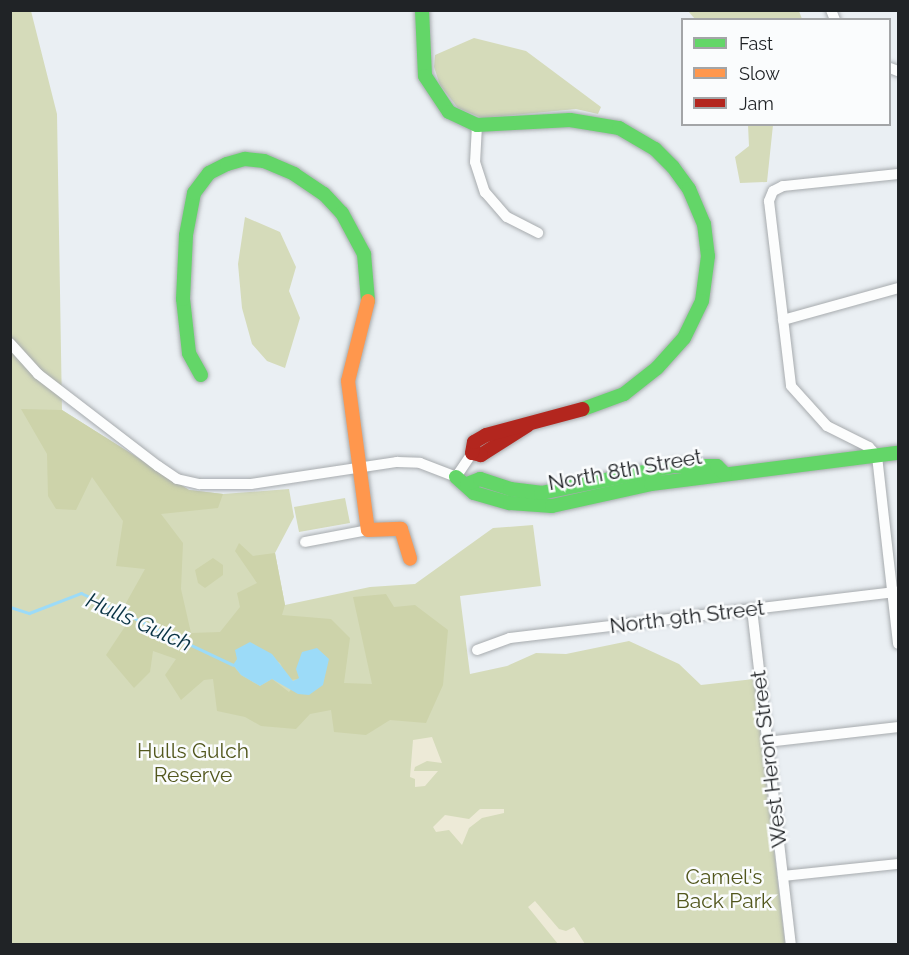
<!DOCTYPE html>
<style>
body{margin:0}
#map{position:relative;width:909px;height:955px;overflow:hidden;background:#eaeff3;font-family:Raleway,sans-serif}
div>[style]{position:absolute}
.green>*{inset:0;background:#d5dbba}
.forest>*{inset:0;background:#cdd3aa}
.sand>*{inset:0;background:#edead7}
.water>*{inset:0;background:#9cdbf8}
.stream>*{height:3px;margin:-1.5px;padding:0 1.5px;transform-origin:1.5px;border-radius:1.5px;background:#9cdbf8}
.roads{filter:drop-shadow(0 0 2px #a7abae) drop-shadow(0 0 2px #a7abae)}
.street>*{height:10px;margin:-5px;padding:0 5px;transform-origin:5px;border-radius:5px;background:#fcfdfd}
.fast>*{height:14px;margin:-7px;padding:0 7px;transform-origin:7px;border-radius:7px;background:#63d668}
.slow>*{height:14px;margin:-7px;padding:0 7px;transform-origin:7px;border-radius:7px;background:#ff974d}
.jam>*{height:14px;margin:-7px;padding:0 7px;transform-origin:7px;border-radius:7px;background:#b3261e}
span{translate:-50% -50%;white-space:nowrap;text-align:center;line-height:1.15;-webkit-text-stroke:5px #fafcfd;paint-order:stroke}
.street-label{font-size:21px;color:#202326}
.park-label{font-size:21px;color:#52571d}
.water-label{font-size:22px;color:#083243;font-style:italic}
.frame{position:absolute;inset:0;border:12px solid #202326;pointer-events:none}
.legend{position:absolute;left:681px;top:18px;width:210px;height:108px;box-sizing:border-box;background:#fafcfd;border:2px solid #a3a5a7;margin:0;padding:8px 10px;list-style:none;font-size:18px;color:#202326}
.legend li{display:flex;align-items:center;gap:12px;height:30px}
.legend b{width:30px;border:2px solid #a3a5a7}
</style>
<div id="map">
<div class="green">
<div style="clip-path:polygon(10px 11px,31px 11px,57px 114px,62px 410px,189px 490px,223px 494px,289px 489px,294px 517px,275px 553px,285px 605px,370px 587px,415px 584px,493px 528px,533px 525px,541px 586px,460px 596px,470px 674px,507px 666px,536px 653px,566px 654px,629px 641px,679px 664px,701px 685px,754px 679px,785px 944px,11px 944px)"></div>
<div style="clip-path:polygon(654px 11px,799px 11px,802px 19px,695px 19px,688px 11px)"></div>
<div style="clip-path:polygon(474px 38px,526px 51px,601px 107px,598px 114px,576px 109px,482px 118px,458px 108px,440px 85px,434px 67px,435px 55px)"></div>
<div style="clip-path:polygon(748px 125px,773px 125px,767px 182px,740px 183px,735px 157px,749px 146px)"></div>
<div style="clip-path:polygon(245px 217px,280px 232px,296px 267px,289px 291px,300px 318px,285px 368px,267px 361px,252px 344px,242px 308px,238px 264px)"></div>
<div style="clip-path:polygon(345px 498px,350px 523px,299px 532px,294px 507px)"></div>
</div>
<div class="forest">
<div style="clip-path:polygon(evenodd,21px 409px,62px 410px,189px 490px,223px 494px,218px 508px,161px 514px,183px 543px,181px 589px,191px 633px,220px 632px,240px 607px,237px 593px,257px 583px,235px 551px,239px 543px,253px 556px,275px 553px,285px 605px,282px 615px,331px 619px,350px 638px,344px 683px,372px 684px,353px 597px,386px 594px,394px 607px,415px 605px,448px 630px,443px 685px,426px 723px,390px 720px,366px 735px,334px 732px,331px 710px,310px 714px,296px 729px,261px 726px,245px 717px,217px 711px,213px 679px,204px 680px,181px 700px,165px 675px,176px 659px,153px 651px,150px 672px,134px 688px,106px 655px,126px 625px,126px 603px,145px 569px,116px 566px,123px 521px,92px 477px,76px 510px,56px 509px,48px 496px,47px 454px,21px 409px,255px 645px,280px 663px,289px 680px,299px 679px,289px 692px,272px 679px,260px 686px,241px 675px,233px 665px,255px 645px)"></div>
<div style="clip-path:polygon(213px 558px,223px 565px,223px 575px,205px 588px,198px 583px,195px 570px)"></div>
</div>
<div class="sand">
<div style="clip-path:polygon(432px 737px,442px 763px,427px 761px,415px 767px,414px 771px,438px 771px,425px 786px,415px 787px,415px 779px,410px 777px,413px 740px)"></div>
<div style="clip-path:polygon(480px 809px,504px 809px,504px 813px,482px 818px,469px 828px,462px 845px,449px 830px,436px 832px,433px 827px,445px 815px,469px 819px)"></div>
<div style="clip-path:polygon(535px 901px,559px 929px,566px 931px,574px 927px,585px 944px,558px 944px,528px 907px)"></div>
</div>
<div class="water">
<div style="clip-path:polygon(250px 642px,272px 654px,293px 681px,299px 678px,296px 669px,302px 652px,317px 648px,329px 659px,323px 685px,309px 695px,298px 694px,272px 679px,260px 686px,241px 675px,233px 665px,237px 659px,235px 650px)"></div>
</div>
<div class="stream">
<div style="left:10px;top:607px;width:20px;rotate:18deg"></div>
<div style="left:29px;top:613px;width:56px;rotate:-21deg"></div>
<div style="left:81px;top:593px;width:168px;rotate:25.3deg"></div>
</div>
<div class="roads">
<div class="street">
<div style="left:831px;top:10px;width:11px;rotate:68deg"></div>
<div style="left:890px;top:68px;width:9px;rotate:21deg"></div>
<div style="left:477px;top:125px;width:37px;rotate:93deg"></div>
<div style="left:475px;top:162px;width:32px;rotate:72deg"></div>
<div style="left:485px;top:192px;width:33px;rotate:49deg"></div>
<div style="left:507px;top:217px;width:35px;rotate:27deg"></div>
<div style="left:898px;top:174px;width:116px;rotate:174deg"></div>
<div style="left:783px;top:186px;width:11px;rotate:153deg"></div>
<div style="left:773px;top:191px;width:11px;rotate:112deg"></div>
<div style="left:769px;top:201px;width:186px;rotate:83.2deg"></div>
<div style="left:791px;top:386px;width:54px;rotate:48deg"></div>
<div style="left:827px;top:426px;width:47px;rotate:26.6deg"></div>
<div style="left:869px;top:447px;width:12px;rotate:48deg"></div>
<div style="left:877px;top:456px;width:189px;rotate:83.6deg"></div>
<div style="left:783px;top:320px;width:119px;rotate:-15.5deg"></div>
<div style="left:10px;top:343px;width:42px;rotate:47.9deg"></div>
<div style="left:38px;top:374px;width:151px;rotate:37.5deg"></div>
<div style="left:158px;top:466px;width:23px;rotate:34deg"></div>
<div style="left:177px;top:479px;width:23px;rotate:13deg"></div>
<div style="left:199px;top:484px;width:52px"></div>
<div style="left:251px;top:484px;width:148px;rotate:-8.6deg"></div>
<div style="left:397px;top:462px;width:23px;rotate:2deg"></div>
<div style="left:420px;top:463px;width:39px;rotate:21deg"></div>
<div style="left:456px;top:477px;width:29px;rotate:-56deg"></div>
<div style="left:305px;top:542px;width:64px;rotate:-10.8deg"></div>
<div style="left:752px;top:609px;width:337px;rotate:83.4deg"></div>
<div style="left:477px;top:650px;width:35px;rotate:-20deg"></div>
<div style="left:510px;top:638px;width:390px;rotate:-6.8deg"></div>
<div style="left:767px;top:742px;width:132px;rotate:-6.5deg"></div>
<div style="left:783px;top:876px;width:116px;rotate:-6deg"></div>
</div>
<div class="fast">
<div style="left:422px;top:10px;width:66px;rotate:87.4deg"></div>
<div style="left:425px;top:76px;width:43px;rotate:56.3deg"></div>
<div style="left:449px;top:112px;width:31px;rotate:25deg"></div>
<div style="left:477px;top:125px;width:93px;rotate:-3.1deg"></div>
<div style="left:570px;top:120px;width:50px;rotate:9.3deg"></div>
<div style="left:619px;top:128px;width:42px;rotate:30.3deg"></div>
<div style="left:655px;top:149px;width:25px;rotate:45deg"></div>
<div style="left:673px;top:167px;width:27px;rotate:54deg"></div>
<div style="left:689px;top:189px;width:38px;rotate:67deg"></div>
<div style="left:704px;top:224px;width:32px;rotate:83deg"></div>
<div style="left:708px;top:256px;width:45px;rotate:97.6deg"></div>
<div style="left:702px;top:301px;width:41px;rotate:115.9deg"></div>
<div style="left:684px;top:338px;width:40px;rotate:132deg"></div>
<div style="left:657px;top:368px;width:42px;rotate:141.8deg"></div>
<div style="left:624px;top:394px;width:44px;rotate:159.9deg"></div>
<div style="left:201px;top:375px;width:25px;rotate:-119deg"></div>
<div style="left:189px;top:353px;width:54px;rotate:-96.3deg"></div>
<div style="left:183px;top:299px;width:64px;rotate:-87.3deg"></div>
<div style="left:186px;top:235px;width:43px;rotate:-79.2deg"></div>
<div style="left:194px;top:193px;width:25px;rotate:-53deg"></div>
<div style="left:209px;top:173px;width:20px;rotate:-27deg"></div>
<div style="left:227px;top:164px;width:19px;rotate:-16deg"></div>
<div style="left:245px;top:159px;width:19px;rotate:6deg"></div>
<div style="left:264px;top:161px;width:33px;rotate:23deg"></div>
<div style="left:294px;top:174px;width:36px;rotate:34deg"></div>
<div style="left:324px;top:194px;width:26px;rotate:47deg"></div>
<div style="left:342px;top:213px;width:47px;rotate:61.8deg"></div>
<div style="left:364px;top:254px;width:47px;rotate:85.1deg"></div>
<div style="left:456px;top:477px;width:24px;rotate:42deg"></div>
<div style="left:474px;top:493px;width:37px;rotate:16deg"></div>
<div style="left:510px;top:503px;width:42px;rotate:4.1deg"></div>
<div style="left:552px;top:506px;width:101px;rotate:-12.5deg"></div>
<div style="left:651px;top:484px;width:249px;rotate:-7.2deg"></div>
<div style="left:467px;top:484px;width:14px;rotate:-21deg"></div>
<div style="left:480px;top:479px;width:32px;rotate:18deg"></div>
<div style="left:510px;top:489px;width:31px;rotate:7deg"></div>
<div style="left:541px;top:493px;width:136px;rotate:-11.5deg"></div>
<div style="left:674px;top:466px;width:43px"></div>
<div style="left:717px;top:466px;width:11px;rotate:45deg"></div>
</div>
<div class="slow">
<div style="left:368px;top:301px;width:82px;rotate:104deg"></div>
<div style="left:348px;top:381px;width:150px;rotate:82.4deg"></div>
<div style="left:368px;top:530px;width:33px;rotate:-2deg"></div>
<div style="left:401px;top:529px;width:31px;rotate:73deg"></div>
</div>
<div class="jam">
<div style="left:528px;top:425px;width:56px;rotate:147.4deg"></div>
<div style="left:481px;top:455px;width:9px;rotate:-167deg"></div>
<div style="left:472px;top:453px;width:11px;rotate:-80deg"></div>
<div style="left:474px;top:442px;width:14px;rotate:-30deg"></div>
<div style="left:486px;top:435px;width:100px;rotate:-15deg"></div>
</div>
</div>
<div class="street-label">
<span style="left:625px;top:470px;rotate:-10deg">North 8th Street</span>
<span style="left:687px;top:617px;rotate:-7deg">North 9th Street</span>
<span style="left:769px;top:759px;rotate:-97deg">West Heron Street</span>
</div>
<div class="park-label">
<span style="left:193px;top:763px">Hulls Gulch<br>Reserve</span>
<span style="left:724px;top:889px">Camel's<br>Back Park</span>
</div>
<div class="water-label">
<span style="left:139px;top:622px;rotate:24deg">Hulls Gulch</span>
</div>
<div class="frame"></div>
<ul class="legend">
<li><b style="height:8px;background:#63d668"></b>Fast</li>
<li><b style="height:8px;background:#ff974d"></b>Slow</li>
<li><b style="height:8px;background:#b3261e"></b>Jam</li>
</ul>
</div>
